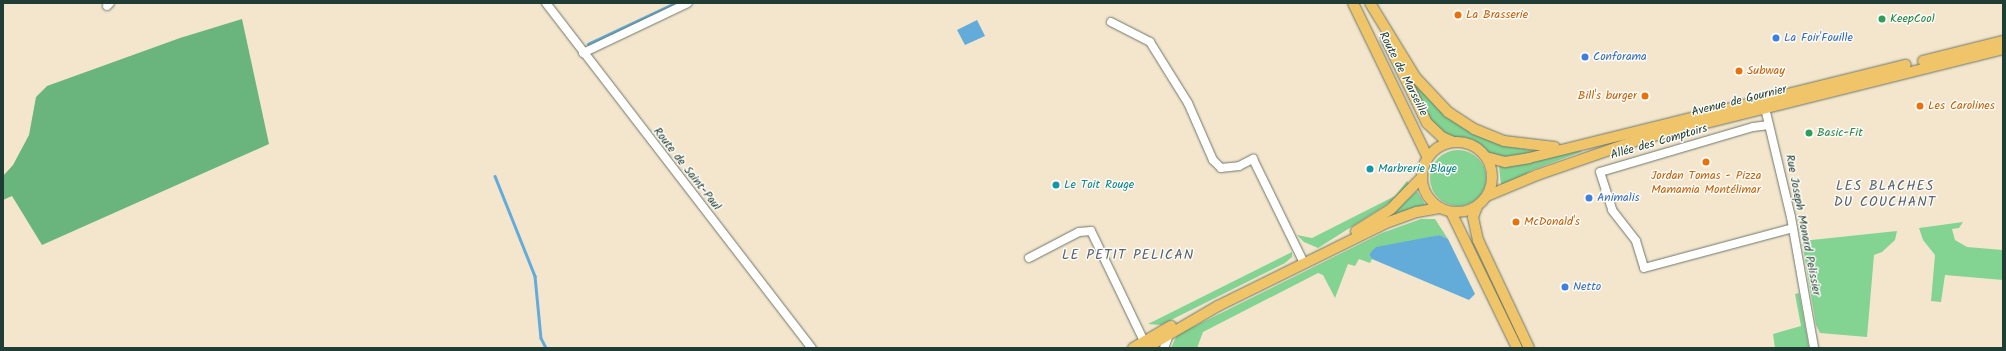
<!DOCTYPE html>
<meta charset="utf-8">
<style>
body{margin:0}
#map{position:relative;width:2006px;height:351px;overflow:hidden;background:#f4e6cd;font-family:Kalam,sans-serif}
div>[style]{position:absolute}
.green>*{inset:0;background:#83d393}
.round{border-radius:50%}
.forest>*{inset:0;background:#6ab57d}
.water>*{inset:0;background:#63acda}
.stream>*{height:2.5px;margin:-1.25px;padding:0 1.25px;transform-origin:1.25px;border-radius:1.25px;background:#63acda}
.roads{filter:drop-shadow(0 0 1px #6a786a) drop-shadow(0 0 1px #6a786a)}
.minor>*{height:8px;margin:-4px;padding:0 4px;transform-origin:4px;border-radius:4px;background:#fff}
.major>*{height:10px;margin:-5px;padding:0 5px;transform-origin:5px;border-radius:5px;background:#f0c469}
.major>.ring{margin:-5px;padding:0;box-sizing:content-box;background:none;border:10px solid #f0c469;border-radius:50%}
.dots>*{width:11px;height:11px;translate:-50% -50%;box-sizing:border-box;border:2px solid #fdfcf7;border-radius:50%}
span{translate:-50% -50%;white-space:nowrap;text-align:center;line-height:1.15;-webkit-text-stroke:3px #fdfcf7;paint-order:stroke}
.food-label{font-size:12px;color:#c56008}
.left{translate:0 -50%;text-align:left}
.right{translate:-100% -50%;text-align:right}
.leisure-label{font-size:12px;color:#27864d}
.shop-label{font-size:12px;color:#366cbe}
.street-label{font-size:12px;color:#1f3d34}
.culture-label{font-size:12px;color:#0d838f}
.quarter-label{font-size:14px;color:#58636d;letter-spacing:1px}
.frame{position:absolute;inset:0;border:4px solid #1f3d34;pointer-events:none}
</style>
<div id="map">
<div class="green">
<div style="clip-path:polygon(1400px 59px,1413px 80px,1445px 115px,1505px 146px,1543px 152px,1520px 158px,1494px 157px,1472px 140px,1448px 136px,1437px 129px,1428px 118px)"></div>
<div style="clip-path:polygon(1582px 149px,1581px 152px,1532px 170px,1520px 178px,1501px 185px,1499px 166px,1513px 166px)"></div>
<div class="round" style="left:1430px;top:150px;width:56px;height:56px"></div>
<div style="clip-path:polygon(1407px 181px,1409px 183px,1406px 188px,1397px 198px,1318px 248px,1304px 242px,1297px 235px,1312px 238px,1395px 196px)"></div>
<div style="clip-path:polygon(1417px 191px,1426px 206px,1376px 223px,1397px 210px)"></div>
<div style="clip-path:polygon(1421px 219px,1435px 219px,1448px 239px,1440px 235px,1369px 253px,1372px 259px,1370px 263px,1359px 259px,1355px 266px,1348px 264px,1335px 298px,1323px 275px,1318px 273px,1203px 332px,1197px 348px,1171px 348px,1177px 335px,1382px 233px)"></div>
<div style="clip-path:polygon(1963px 222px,1959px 228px,1952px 229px,1955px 240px,1967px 247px,2003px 250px,2003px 280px,1945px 275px,1941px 302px,1931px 301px,1935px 255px,1923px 240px,1919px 228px)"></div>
<div style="clip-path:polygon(1897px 231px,1895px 240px,1882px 252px,1874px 255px,1867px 337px,1820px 333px,1816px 325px,1802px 241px)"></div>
<div style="clip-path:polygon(1292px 252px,1292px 257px,1285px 263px,1161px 325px,1148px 324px)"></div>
<div style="clip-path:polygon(1799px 293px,1809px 348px,1775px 348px,1773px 334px,1801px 326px,1795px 294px)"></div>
</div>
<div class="forest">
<div style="clip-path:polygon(242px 19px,269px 144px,42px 245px,12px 196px,3px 200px,3px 176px,13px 165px,29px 135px,36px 97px,47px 86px,180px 38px)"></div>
</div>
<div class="water">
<div style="clip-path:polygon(977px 20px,985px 36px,965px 45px,957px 30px)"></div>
<div style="clip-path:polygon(1440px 235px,1448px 239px,1475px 294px,1469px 300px,1372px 259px,1369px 254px,1376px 247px)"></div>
</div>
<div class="stream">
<div style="left:588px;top:44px;width:96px;rotate:-25.2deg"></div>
<div style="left:495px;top:176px;width:108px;rotate:68.2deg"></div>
<div style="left:535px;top:276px;width:62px;rotate:84.5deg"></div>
<div style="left:541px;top:338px;width:11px;rotate:63deg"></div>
</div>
<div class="roads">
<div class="minor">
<div style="left:546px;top:3px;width:436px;rotate:52.4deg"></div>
<div style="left:107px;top:6px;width:4px;rotate:-45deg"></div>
<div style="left:1111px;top:22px;width:44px;rotate:27.1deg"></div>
<div style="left:1150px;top:42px;width:72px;rotate:58.1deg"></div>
<div style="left:1188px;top:103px;width:62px;rotate:66.3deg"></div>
<div style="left:1213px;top:160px;width:11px;rotate:45deg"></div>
<div style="left:1221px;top:168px;width:18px;rotate:-6deg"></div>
<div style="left:1239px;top:166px;width:16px;rotate:-27deg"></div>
<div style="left:1253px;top:159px;width:116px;rotate:63.9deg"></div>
<div style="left:583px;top:53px;width:116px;rotate:-25.5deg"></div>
<div style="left:1765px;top:108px;width:112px;rotate:76.6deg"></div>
<div style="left:1791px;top:217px;width:133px;rotate:80deg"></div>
<div style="left:1769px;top:125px;width:16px;rotate:173deg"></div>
<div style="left:1753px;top:127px;width:159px;rotate:163.6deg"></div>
<div style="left:1600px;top:172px;width:40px;rotate:72deg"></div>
<div style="left:1612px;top:210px;width:39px;rotate:52deg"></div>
<div style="left:1636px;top:241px;width:28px;rotate:73deg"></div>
<div style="left:1644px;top:268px;width:154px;rotate:-15deg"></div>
<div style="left:1029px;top:258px;width:56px;rotate:-27.5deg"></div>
<div style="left:1079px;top:232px;width:12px;rotate:-5deg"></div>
<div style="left:1091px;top:231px;width:122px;rotate:64.3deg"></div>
<div style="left:1164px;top:348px;width:14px;rotate:-69deg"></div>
</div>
<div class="major">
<div style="left:1353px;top:3px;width:172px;rotate:64.2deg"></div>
<div style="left:1370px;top:3px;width:88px;rotate:58.5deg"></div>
<div style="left:1416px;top:78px;width:47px;rotate:46.7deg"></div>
<div style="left:1448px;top:112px;width:31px;rotate:33deg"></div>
<div style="left:1474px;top:129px;width:32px;rotate:22deg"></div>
<div style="left:1504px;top:141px;width:51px;rotate:6.7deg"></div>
<div style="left:1386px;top:39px;width:93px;rotate:64deg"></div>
<div style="left:1427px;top:123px;width:21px;rotate:43deg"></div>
<div style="left:1442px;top:137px;width:12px;rotate:24deg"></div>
<div style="left:1923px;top:61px;width:82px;rotate:-14deg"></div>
<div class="ring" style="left:1422px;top:142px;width:60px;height:60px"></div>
<div style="left:1486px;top:157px;width:20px;rotate:15deg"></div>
<div style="left:1505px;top:162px;width:24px;rotate:-9deg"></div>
<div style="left:1529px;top:158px;width:388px;rotate:-13.9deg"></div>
<div style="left:1487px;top:196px;width:54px;rotate:-22.8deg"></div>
<div style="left:1537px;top:175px;width:107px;rotate:-19.1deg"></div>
<div style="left:1638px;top:140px;width:376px;rotate:-14deg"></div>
<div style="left:1477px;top:207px;width:11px;rotate:112deg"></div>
<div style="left:1473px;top:217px;width:24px;rotate:78deg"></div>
<div style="left:1478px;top:240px;width:119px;rotate:64.7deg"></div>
<div style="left:1451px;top:212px;width:151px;rotate:64.1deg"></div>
<div style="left:1356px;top:231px;width:41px;rotate:-32.2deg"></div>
<div style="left:1391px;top:209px;width:45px;rotate:-45.9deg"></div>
<div style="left:1133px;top:348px;width:44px;rotate:-30.1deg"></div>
<div style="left:1146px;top:348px;width:83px;rotate:-30.3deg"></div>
<div style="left:1218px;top:306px;width:187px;rotate:-26.3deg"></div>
<div style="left:1386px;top:223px;width:33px;rotate:-20deg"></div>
<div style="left:1417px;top:212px;width:23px;rotate:-10deg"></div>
</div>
</div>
<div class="dots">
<div style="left:1458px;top:15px;background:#e8710a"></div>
<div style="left:1882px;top:19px;background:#2e9e5b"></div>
<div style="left:1776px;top:38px;background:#3f7fe0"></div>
<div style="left:1585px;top:57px;background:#3f7fe0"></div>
<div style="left:1739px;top:71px;background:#e8710a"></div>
<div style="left:1645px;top:96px;background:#e8710a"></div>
<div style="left:1920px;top:106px;background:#e8710a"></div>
<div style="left:1809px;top:133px;background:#2e9e5b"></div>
<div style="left:1706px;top:162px;background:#e8710a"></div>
<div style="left:1370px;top:169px;background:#0f9aa8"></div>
<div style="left:1056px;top:185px;background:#0f9aa8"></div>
<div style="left:1589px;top:198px;background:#3f7fe0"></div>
<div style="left:1516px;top:222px;background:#e8710a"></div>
<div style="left:1565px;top:287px;background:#3f7fe0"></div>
</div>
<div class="food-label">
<span class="left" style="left:1466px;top:15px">La Brasserie</span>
<span class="left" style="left:1747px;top:71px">Subway</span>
<span class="right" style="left:1637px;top:96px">Bill's burger</span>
<span class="left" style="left:1928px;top:106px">Les Carolines</span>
<span style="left:1706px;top:183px">Jordan Tomas - Pizza<br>Mamamia Montélimar</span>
<span class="left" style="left:1524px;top:222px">McDonald's</span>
</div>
<div class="leisure-label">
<span class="left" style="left:1890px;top:19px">KeepCool</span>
<span class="left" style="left:1817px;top:133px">Basic-Fit</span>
</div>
<div class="shop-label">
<span class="left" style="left:1784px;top:38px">La Foir'Fouille</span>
<span class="left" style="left:1593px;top:57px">Conforama</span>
<span class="left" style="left:1597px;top:198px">Animalis</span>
<span class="left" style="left:1573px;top:287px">Netto</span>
</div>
<div class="street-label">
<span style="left:1403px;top:74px;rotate:63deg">Route de Marseille</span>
<span style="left:1739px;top:101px;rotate:-14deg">Avenue de Gournier</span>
<span style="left:1659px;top:142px;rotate:-16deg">Allée des Comptoirs</span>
<span style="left:687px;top:169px;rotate:52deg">Route de Saint-Paul</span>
<span style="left:1803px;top:225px;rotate:79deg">Rue Joseph Monard Pelissier</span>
</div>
<div class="culture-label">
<span class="left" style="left:1378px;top:169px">Marbrerie Blaye</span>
<span class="left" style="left:1064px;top:185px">Le Toit Rouge</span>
</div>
<div class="quarter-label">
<span style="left:1885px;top:194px">LES BLACHES<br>DU COUCHANT</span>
<span style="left:1128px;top:255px">LE PETIT PELICAN</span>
</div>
<div class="frame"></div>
</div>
